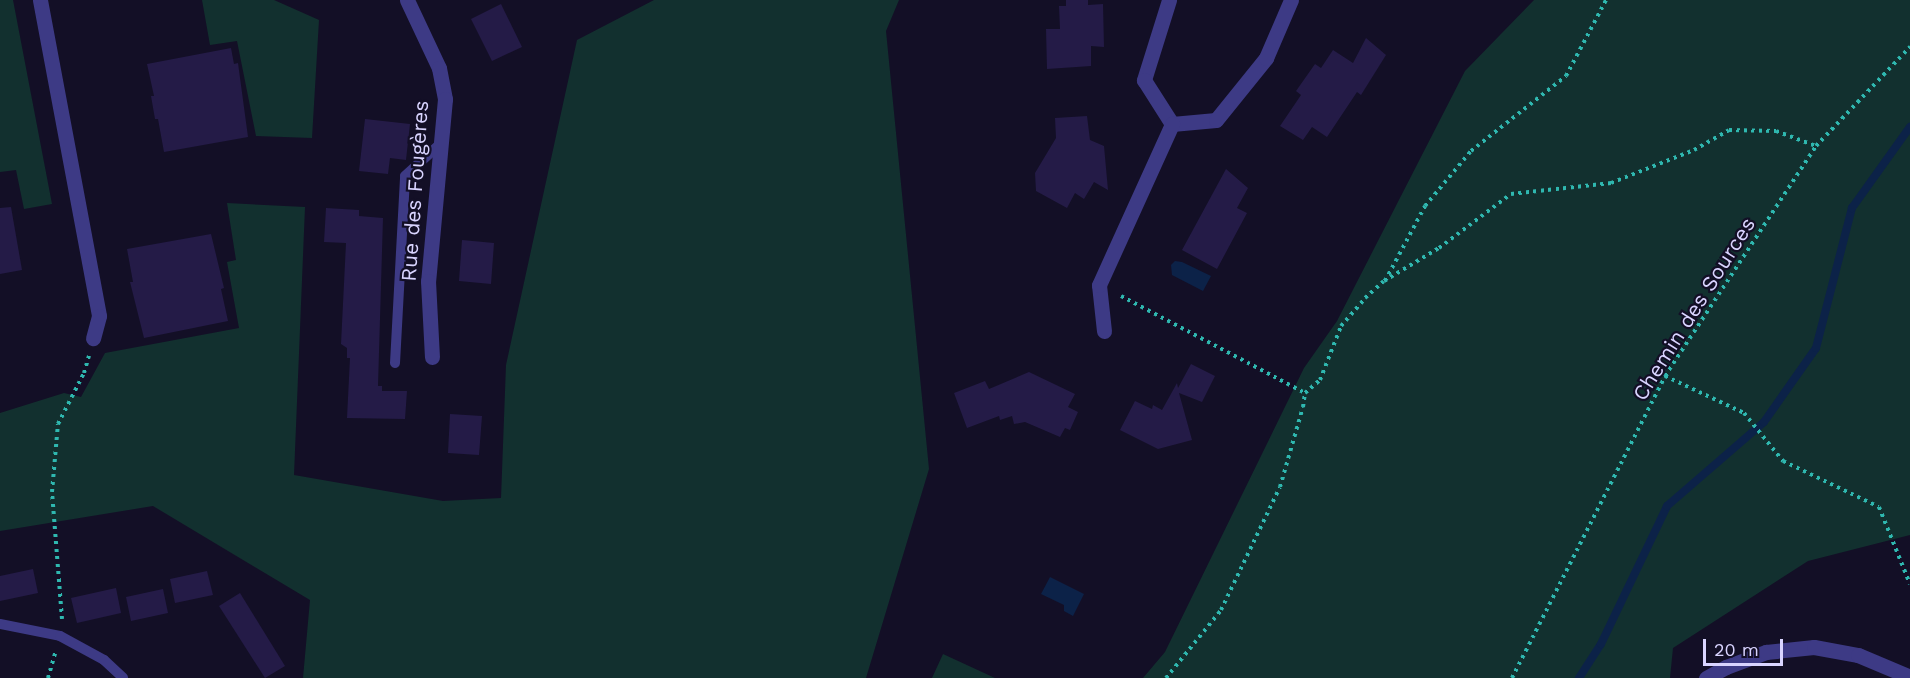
<!DOCTYPE html>
<meta charset="utf-8">
<style>
body{margin:0}
#map{position:relative;width:1910px;height:678px;overflow:hidden;background:#130f26;font-family:"Work Sans",sans-serif}
div>[style]{position:absolute}
.green>*{inset:0;background:#12302f}
.water>*{inset:0;background:#0c2248}
.stream>*{height:8px;margin:-4px;padding:0 4px;transform-origin:4px;border-radius:4px;background:#0c2248}
.building>*{inset:0;background:#241b47}
.path>*{height:4px;margin-top:-2px;transform-origin:0;background:repeating-linear-gradient(90deg,#2fb8b0 0 3px,transparent 0 7.5px)}
.service>*{height:10px;margin:-5px;padding:0 5px;transform-origin:5px;border-radius:5px;background:#3d3a85}
.minor>*{height:15px;margin:-7.5px;padding:0 7.5px;transform-origin:7.5px;border-radius:7.5px;background:#3d3a85}
.tertiary>*{height:15px;margin:-7.5px;padding:0 7.5px;transform-origin:7.5px;border-radius:7.5px;background:#3d3a85}
span{translate:-50% -50%;white-space:nowrap;text-align:center;line-height:1.15;-webkit-text-stroke:4.5px #130f26;paint-order:stroke}
.street-label{font-size:21px;color:#d9d4ff}
.scale{position:absolute;left:1703px;top:639px;width:80px;height:27px;box-sizing:border-box;border:3px solid #d9d4ff;border-top:0;padding-left:8px;font-size:18px;line-height:21px;white-space:nowrap;color:#d9d4ff;-webkit-text-stroke:4px #130f26;paint-order:stroke}
</style>
<div id="map">
<div class="green">
<div style="clip-path:polygon(0 0,13px 0,52px 204px,24px 209px,16px 170px,0 172px)"></div>
<div style="clip-path:polygon(202px 0,274px 0,319px 20px,312px 138px,256px 136px,237px 41px,210px 45px)"></div>
<div style="clip-path:polygon(654px 0,899px 0,886px 31px,929px 469px,866px 678px,303px 678px,310px 600px,153px 506px,0 531px,0 413px,64px 393px,81px 397px,105px 353px,239px 328px,227px 262px,236px 260px,227px 203px,305px 207px,294px 475px,443px 501px,501px 498px,506px 365px,577px 40px)"></div>
<div style="clip-path:polygon(1534px 0,1910px 0,1910px 535px,1808px 561px,1673px 648px,1670px 678px,1143px 678px,1165px 652px,1304px 368px,1337px 321px,1465px 71px)"></div>
<div style="clip-path:polygon(943px 654px,995px 678px,932px 678px)"></div>
</div>
<div class="water">
<div style="clip-path:polygon(1175px 261px,1182px 262px,1211px 276px,1203px 291px,1172px 275px,1171px 265px)"></div>
<div style="clip-path:polygon(1050px 577px,1084px 594px,1073px 616px,1064px 611px,1064px 605px,1041px 594px)"></div>
</div>
<div class="stream">
<div style="left:1579px;top:678px;width:40px;rotate:-57.1deg"></div>
<div style="left:1601px;top:644px;width:153px;rotate:-64.4deg"></div>
<div style="left:1667px;top:506px;width:128px;rotate:-40.9deg"></div>
<div style="left:1764px;top:422px;width:90px;rotate:-54.9deg"></div>
<div style="left:1816px;top:348px;width:145px;rotate:-75.6deg"></div>
<div style="left:1852px;top:208px;width:100px;rotate:-54.4deg"></div>
</div>
<div class="building">
<div style="clip-path:polygon(1066px 0,1088px 0,1088px 5px,1103px 4px,1104px 47px,1091px 46px,1091px 66px,1047px 69px,1046px 29px,1060px 29px,1059px 6px,1066px 6px)"></div>
<div style="clip-path:polygon(501px 4px,522px 47px,492px 61px,471px 19px)"></div>
<div style="clip-path:polygon(1366px 38px,1386px 55px,1361px 95px,1357px 92px,1327px 137px,1312px 127px,1303px 140px,1280px 126px,1301px 95px,1296px 91px,1315px 64px,1321px 68px,1333px 50px,1353px 63px)"></div>
<div style="clip-path:polygon(231px 48px,234px 64px,238px 63px,248px 137px,164px 152px,158px 119px,155px 119px,151px 96px,154px 96px,147px 64px)"></div>
<div style="clip-path:polygon(1087px 116px,1090px 140px,1104px 146px,1108px 190px,1094px 182px,1084px 199px,1075px 193px,1067px 208px,1036px 191px,1035px 173px,1056px 138px,1055px 118px)"></div>
<div style="clip-path:polygon(365px 119px,410px 124px,406px 160px,390px 158px,388px 174px,359px 171px)"></div>
<div style="clip-path:polygon(1226px 169px,1248px 188px,1237px 208px,1247px 213px,1217px 269px,1182px 250px)"></div>
<div style="clip-path:polygon(11px 207px,22px 270px,0 274px,0 208px)"></div>
<div style="clip-path:polygon(326px 208px,359px 210px,359px 216px,383px 218px,378px 386px,382px 386px,382px 391px,407px 391px,405px 419px,347px 418px,350px 358px,347px 358px,347px 348px,341px 344px,346px 243px,324px 242px)"></div>
<div style="clip-path:polygon(211px 234px,224px 288px,221px 289px,228px 321px,144px 338px,130px 282px,133px 282px,127px 249px)"></div>
<div style="clip-path:polygon(462px 240px,494px 243px,491px 284px,459px 281px)"></div>
<div style="clip-path:polygon(1191px 364px,1215px 376px,1202px 402px,1179px 393px,1192px 440px,1158px 449px,1120px 430px,1135px 401px,1152px 409px,1153px 405px,1162px 410px,1177px 383px,1178px 388px)"></div>
<div style="clip-path:polygon(1029px 372px,1075px 394px,1068px 407px,1078px 412px,1070px 430px,1065px 428px,1060px 437px,1025px 422px,1014px 424px,1012px 416px,1000px 420px,999px 416px,967px 428px,954px 393px,985px 381px,989px 389px)"></div>
<div style="clip-path:polygon(450px 414px,482px 416px,479px 455px,448px 453px)"></div>
<div style="clip-path:polygon(33px 569px,38px 593px,0 601px,0 576px)"></div>
<div style="clip-path:polygon(207px 571px,213px 595px,175px 603px,170px 579px)"></div>
<div style="clip-path:polygon(116px 588px,121px 613px,77px 623px,71px 598px)"></div>
<div style="clip-path:polygon(163px 589px,168px 613px,131px 621px,126px 597px)"></div>
<div style="clip-path:polygon(240px 593px,285px 666px,265px 678px,219px 606px)"></div>
</div>
<div class="path">
<div style="left:1385px;top:281px;width:85px;rotate:-61.9deg"></div>
<div style="left:1425px;top:206px;width:72px;rotate:-50.1deg"></div>
<div style="left:1471px;top:151px;width:121px;rotate:-38.3deg"></div>
<div style="left:1566px;top:76px;width:86px;rotate:-62.2deg"></div>
<div style="left:1121px;top:296px;width:208px;rotate:27.8deg"></div>
<div style="left:1305px;top:393px;width:20px;rotate:-41deg"></div>
<div style="left:1320px;top:380px;width:58px;rotate:-68.7deg"></div>
<div style="left:1341px;top:326px;width:37px;rotate:-49deg"></div>
<div style="left:1365px;top:298px;width:25px;rotate:-42deg"></div>
<div style="left:1384px;top:281px;width:64px;rotate:-31deg"></div>
<div style="left:1439px;top:248px;width:90px;rotate:-36.9deg"></div>
<div style="left:1511px;top:194px;width:101px;rotate:-6.3deg"></div>
<div style="left:1611px;top:183px;width:89px;rotate:-21.7deg"></div>
<div style="left:1694px;top:150px;width:40px;rotate:-29.7deg"></div>
<div style="left:1729px;top:130px;width:47px;rotate:1.2deg"></div>
<div style="left:1776px;top:131px;width:43px;rotate:20.6deg"></div>
<div style="left:1665px;top:376px;width:87px;rotate:25.1deg"></div>
<div style="left:1744px;top:413px;width:62px;rotate:50.9deg"></div>
<div style="left:1783px;top:461px;width:106px;rotate:25.6deg"></div>
<div style="left:1879px;top:507px;width:83px;rotate:68.1deg"></div>
<div style="left:62px;top:619px;width:127px;rotate:-94.5deg"></div>
<div style="left:52px;top:492px;width:68px;rotate:-85deg"></div>
<div style="left:58px;top:424px;width:57px;rotate:-63deg"></div>
<div style="left:84px;top:373px;width:18px;rotate:-74deg"></div>
<div style="left:48px;top:678px;width:26px;rotate:-74deg"></div>
<div style="left:1166px;top:678px;width:87px;rotate:-51deg"></div>
<div style="left:1221px;top:610px;width:136px;rotate:-64.4deg"></div>
<div style="left:1280px;top:487px;width:83px;rotate:-74deg"></div>
<div style="left:1303px;top:407px;width:14px;rotate:-82deg"></div>
<div style="left:1512px;top:678px;width:339px;rotate:-63.1deg"></div>
<div style="left:1665px;top:376px;width:275px;rotate:-56.7deg"></div>
<div style="left:1816px;top:146px;width:137px;rotate:-46.5deg"></div>
</div>
<div class="service">
<div style="left:395px;top:363px;width:187px;rotate:-86.9deg"></div>
<div style="left:405px;top:176px;width:46px;rotate:-42.4deg"></div>
<div style="left:0;top:624px;width:61px;rotate:11.3deg"></div>
<div style="left:60px;top:636px;width:50px;rotate:28.6deg"></div>
<div style="left:104px;top:660px;width:26px;rotate:43deg"></div>
</div>
<div class="minor">
<div style="left:40px;top:0;width:321px;rotate:79.4deg"></div>
<div style="left:99px;top:316px;width:23px;rotate:105deg"></div>
<div style="left:407px;top:0;width:75px;rotate:64.8deg"></div>
<div style="left:439px;top:68px;width:32px;rotate:79deg"></div>
<div style="left:445px;top:99px;width:183px;rotate:95.3deg"></div>
<div style="left:428px;top:281px;width:76px;rotate:87deg"></div>
<div style="left:1169px;top:0;width:84px;rotate:107.4deg"></div>
<div style="left:1144px;top:80px;width:52px;rotate:57.5deg"></div>
<div style="left:1172px;top:124px;width:44px;rotate:-5.2deg"></div>
<div style="left:1216px;top:120px;width:80px;rotate:-51.1deg"></div>
<div style="left:1266px;top:58px;width:63px;rotate:-66.7deg"></div>
<div style="left:1104px;top:331px;width:46px;rotate:-96.2deg"></div>
<div style="left:1099px;top:285px;width:177px;rotate:-65.6deg"></div>
</div>
<div class="tertiary">
<div style="left:1706px;top:678px;width:23px;rotate:-29deg"></div>
<div style="left:1726px;top:667px;width:43px;rotate:-20.6deg"></div>
<div style="left:1766px;top:652px;width:48px;rotate:-5.9deg"></div>
<div style="left:1814px;top:647px;width:45px;rotate:10.3deg"></div>
<div style="left:1858px;top:655px;width:56px;rotate:22.9deg"></div>
</div>
<div class="street-label">
<span style="left:415px;top:191px;rotate:-86deg">Rue des Fougères</span>
<span style="left:1694px;top:309px;rotate:-58deg">Chemin des Sources</span>
</div>
<div class="scale">20 m</div>
</div>
